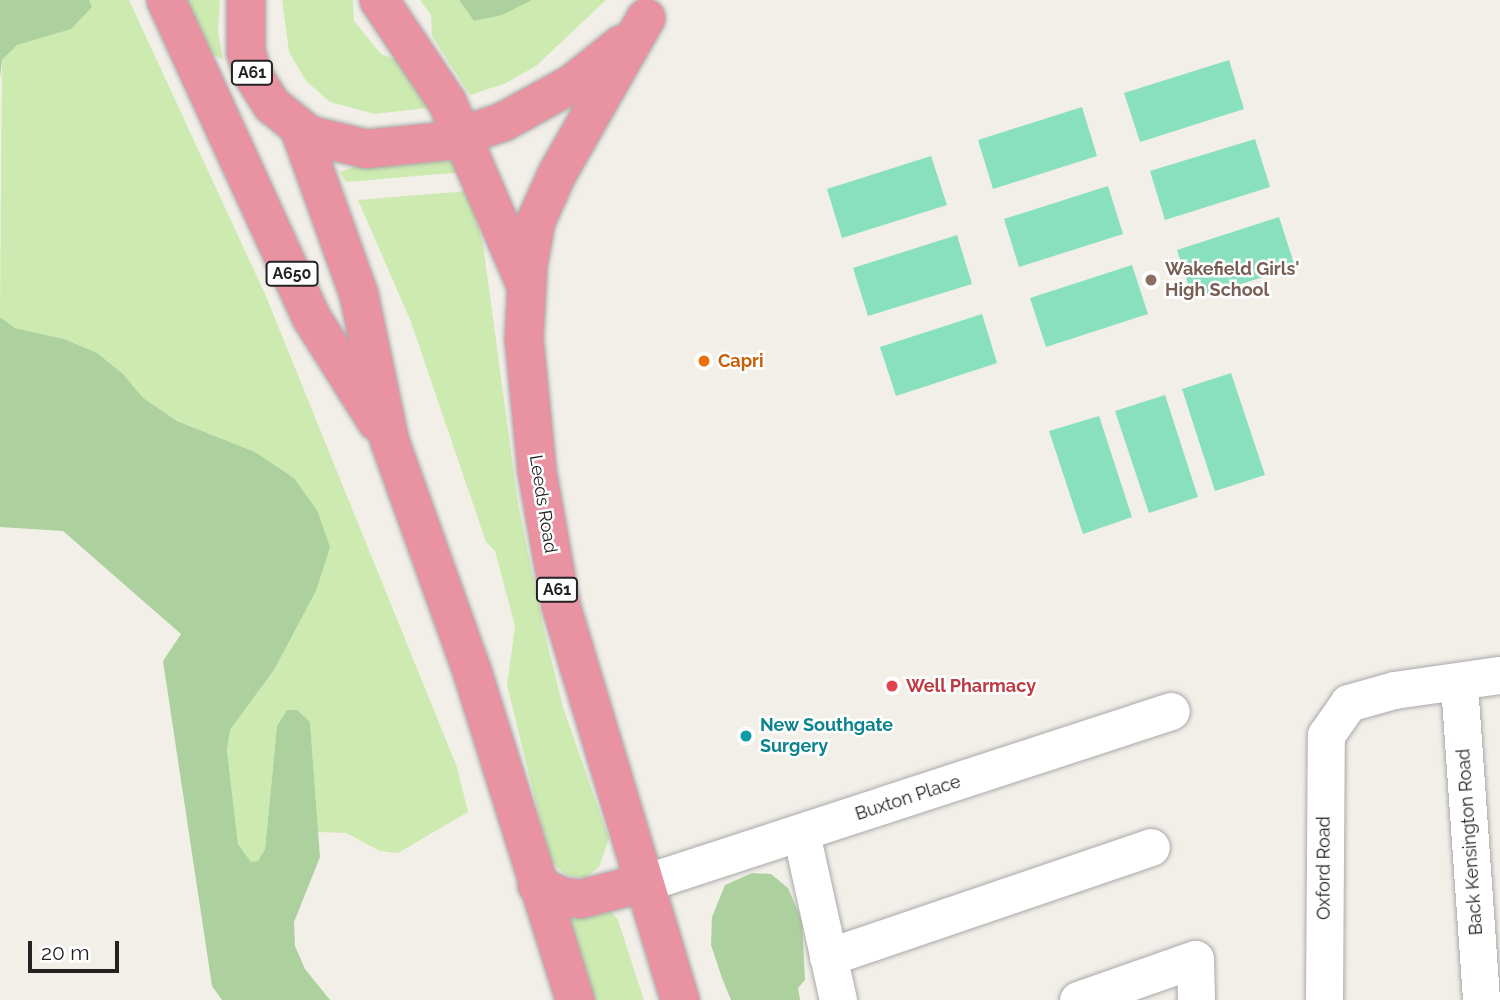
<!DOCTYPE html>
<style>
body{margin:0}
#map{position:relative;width:1500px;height:1000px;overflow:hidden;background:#f2efe9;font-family:Raleway,sans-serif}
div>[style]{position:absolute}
.grass>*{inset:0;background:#cdebb0}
.forest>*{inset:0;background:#add19e}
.pitch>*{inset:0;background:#88e0be}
.roads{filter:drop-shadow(0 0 2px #a9a9a9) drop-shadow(0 0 2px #a9a9a9)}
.minor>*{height:37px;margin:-18.5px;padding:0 18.5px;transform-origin:18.5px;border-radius:18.5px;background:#fff}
.highway>*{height:38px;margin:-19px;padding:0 19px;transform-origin:19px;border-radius:19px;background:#e892a2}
.dots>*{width:19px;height:19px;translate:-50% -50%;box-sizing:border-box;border:4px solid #fff;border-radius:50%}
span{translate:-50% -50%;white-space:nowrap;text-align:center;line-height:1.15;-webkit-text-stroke:5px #fff;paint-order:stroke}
.shield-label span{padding:2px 5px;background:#fff;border:2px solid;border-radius:5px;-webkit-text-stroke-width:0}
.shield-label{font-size:16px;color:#222;font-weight:700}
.education-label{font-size:18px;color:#785e54;font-weight:700}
.left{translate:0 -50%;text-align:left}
.food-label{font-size:18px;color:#c56008;font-weight:700}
.street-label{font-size:18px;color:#222}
.health-label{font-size:18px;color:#be3a42;font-weight:700}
.culture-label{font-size:18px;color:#0d838f;font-weight:700}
.scale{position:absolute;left:28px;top:941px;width:91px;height:32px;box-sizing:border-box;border:4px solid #222;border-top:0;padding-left:9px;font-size:21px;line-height:24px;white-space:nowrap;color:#222;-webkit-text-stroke:5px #fff;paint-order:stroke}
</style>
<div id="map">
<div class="grass">
<div style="clip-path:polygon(89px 0,129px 0,265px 294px,457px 767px,468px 812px,398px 853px,380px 851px,346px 833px,318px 832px,310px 722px,277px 726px,265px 849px,259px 861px,251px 862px,238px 844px,227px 750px,230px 730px,274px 670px,316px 591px,317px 510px,294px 478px,255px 452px,177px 421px,142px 398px,123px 374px,64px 339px,15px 328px,0 317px,2px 60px,17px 45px,92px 7px)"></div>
<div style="clip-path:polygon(178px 0,220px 0,218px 31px,223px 60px,205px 50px)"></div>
<div style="clip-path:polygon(282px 0,353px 0,354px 21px,381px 54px,403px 62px,427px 108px,375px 114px,330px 102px,306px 81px,289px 52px)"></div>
<div style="clip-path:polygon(420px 0,459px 0,474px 21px,532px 0,606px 0,536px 66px,506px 83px,470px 95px,432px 36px,431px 15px)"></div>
<div style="clip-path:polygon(460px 160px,463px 172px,346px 182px,340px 172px,357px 166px)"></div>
<div style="clip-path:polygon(468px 191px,483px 244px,518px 503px,543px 626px,563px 707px,609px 839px,599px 867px,585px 878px,566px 875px,550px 860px,507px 685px,515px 626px,495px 551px,486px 542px,411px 322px,358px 200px)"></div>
<div style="clip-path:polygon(611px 911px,618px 920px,644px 1000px,592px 1000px,565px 913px)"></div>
</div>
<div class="forest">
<div style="clip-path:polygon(0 0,89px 0,92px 7px,71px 29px,17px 45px,2px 60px,0 78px)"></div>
<div style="clip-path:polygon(459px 0,532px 0,502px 15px,474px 21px)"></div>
<div style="clip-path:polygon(0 317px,15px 328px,64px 339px,97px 353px,123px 374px,143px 398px,177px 421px,255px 452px,294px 478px,317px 510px,330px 547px,316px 591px,274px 670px,230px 730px,227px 750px,238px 844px,251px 862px,258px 861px,265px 849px,277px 726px,287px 710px,297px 710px,310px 722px,320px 857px,294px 922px,295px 946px,305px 969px,330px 1000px,222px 1000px,212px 986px,163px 661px,181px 634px,63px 531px,0 527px)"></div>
<div style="clip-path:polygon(752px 873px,771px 874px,788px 888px,802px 921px,805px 980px,798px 988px,800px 1000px,731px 1000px,722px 978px,711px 945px,712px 917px,725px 885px)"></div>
</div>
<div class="pitch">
<div style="clip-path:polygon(1229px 60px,1244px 109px,1140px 142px,1124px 93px)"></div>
<div style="clip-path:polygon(1082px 107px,1097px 156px,993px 189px,978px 140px)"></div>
<div style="clip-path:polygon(1255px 139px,1270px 187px,1165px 220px,1150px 171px)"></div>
<div style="clip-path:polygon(931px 156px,947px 205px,842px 238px,827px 189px)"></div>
<div style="clip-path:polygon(1108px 186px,1123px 234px,1019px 267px,1004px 219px)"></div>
<div style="clip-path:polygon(1279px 217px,1295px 267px,1193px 299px,1177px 250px)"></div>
<div style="clip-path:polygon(957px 235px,972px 284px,868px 316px,853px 268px)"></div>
<div style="clip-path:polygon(1132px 265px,1148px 314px,1046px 347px,1030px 298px)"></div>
<div style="clip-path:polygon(982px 314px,997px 363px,896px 396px,880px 347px)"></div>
<div style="clip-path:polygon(1231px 373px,1265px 475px,1215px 491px,1182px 389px)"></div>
<div style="clip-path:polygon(1165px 395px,1198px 497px,1149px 513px,1115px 411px)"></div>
<div style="clip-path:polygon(1099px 416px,1132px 517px,1083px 534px,1049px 431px)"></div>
</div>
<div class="roads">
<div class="minor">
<div style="left:1459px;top:684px;width:317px;rotate:86deg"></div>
<div style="left:801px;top:833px;width:171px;rotate:77.5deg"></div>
<div style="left:644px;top:883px;width:554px;rotate:-18.08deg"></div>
<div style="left:828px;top:957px;width:341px;rotate:-18.8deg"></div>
<div style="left:1078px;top:1000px;width:124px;rotate:-19.3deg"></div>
<div style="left:1195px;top:959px;width:41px;rotate:88.6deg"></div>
<div style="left:1324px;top:1000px;width:265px;rotate:-89.6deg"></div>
<div style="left:1326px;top:735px;width:39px;rotate:-55deg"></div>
<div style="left:1348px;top:703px;width:48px;rotate:-15.8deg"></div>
<div style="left:1394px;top:690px;width:107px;rotate:-8.1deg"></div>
</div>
<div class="highway">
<div style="left:166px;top:0;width:349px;rotate:65.4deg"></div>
<div style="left:311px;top:317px;width:124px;rotate:57.8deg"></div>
<div style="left:246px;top:0;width:52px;rotate:90deg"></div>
<div style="left:246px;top:52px;width:24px;rotate:73deg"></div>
<div style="left:253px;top:75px;width:36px;rotate:58deg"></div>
<div style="left:272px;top:105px;width:48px;rotate:39deg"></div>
<div style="left:309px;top:135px;width:59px;rotate:13.8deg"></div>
<div style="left:366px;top:149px;width:80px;rotate:-5.7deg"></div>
<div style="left:446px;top:141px;width:60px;rotate:-18.4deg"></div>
<div style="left:503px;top:122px;width:79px;rotate:-28.8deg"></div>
<div style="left:572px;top:84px;width:63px;rotate:-38.5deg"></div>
<div style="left:379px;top:0;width:123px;rotate:56.3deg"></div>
<div style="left:447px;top:102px;width:195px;rotate:66.7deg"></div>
<div style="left:646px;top:18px;width:177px;rotate:119.7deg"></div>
<div style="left:558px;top:172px;width:54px;rotate:114.2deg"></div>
<div style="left:536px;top:221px;width:45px;rotate:100.3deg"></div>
<div style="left:528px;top:265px;width:73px;rotate:93.1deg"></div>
<div style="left:524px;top:338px;width:134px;rotate:84.4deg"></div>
<div style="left:537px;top:471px;width:137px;rotate:79.9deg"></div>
<div style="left:561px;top:606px;width:412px;rotate:73.2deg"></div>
<div style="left:300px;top:130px;width:175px;rotate:70.3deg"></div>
<div style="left:359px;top:295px;width:150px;rotate:78.1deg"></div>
<div style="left:390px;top:442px;width:243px;rotate:70.3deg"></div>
<div style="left:472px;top:671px;width:345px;rotate:72.6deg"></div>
<div style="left:537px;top:885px;width:29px;rotate:25deg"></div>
<div style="left:563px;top:897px;width:18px;rotate:6deg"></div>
<div style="left:581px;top:899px;width:65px;rotate:-14.3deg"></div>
</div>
</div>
<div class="dots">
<div style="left:1151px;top:280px;background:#8d6e63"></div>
<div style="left:704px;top:361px;background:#e8710a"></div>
<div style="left:892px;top:686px;background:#e0444e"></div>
<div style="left:746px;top:736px;background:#0f9aa8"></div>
</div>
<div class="shield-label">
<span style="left:252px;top:73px">A61</span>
<span style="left:292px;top:274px">A650</span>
<span style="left:557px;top:590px">A61</span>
</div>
<div class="education-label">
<span class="left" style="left:1165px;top:280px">Wakefield Girls'<br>High School</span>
</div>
<div class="food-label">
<span class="left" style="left:718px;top:361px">Capri</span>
</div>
<div class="street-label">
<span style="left:543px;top:504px;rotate:81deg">Leeds Road</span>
<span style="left:908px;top:798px;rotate:-18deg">Buxton Place</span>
<span style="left:1470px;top:842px;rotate:-94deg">Back Kensington Road</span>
<span style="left:1324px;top:868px;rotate:-90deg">Oxford Road</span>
</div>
<div class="health-label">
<span class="left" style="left:906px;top:686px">Well Pharmacy</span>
</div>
<div class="culture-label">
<span class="left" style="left:760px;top:736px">New Southgate<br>Surgery</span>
</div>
<div class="scale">20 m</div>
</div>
